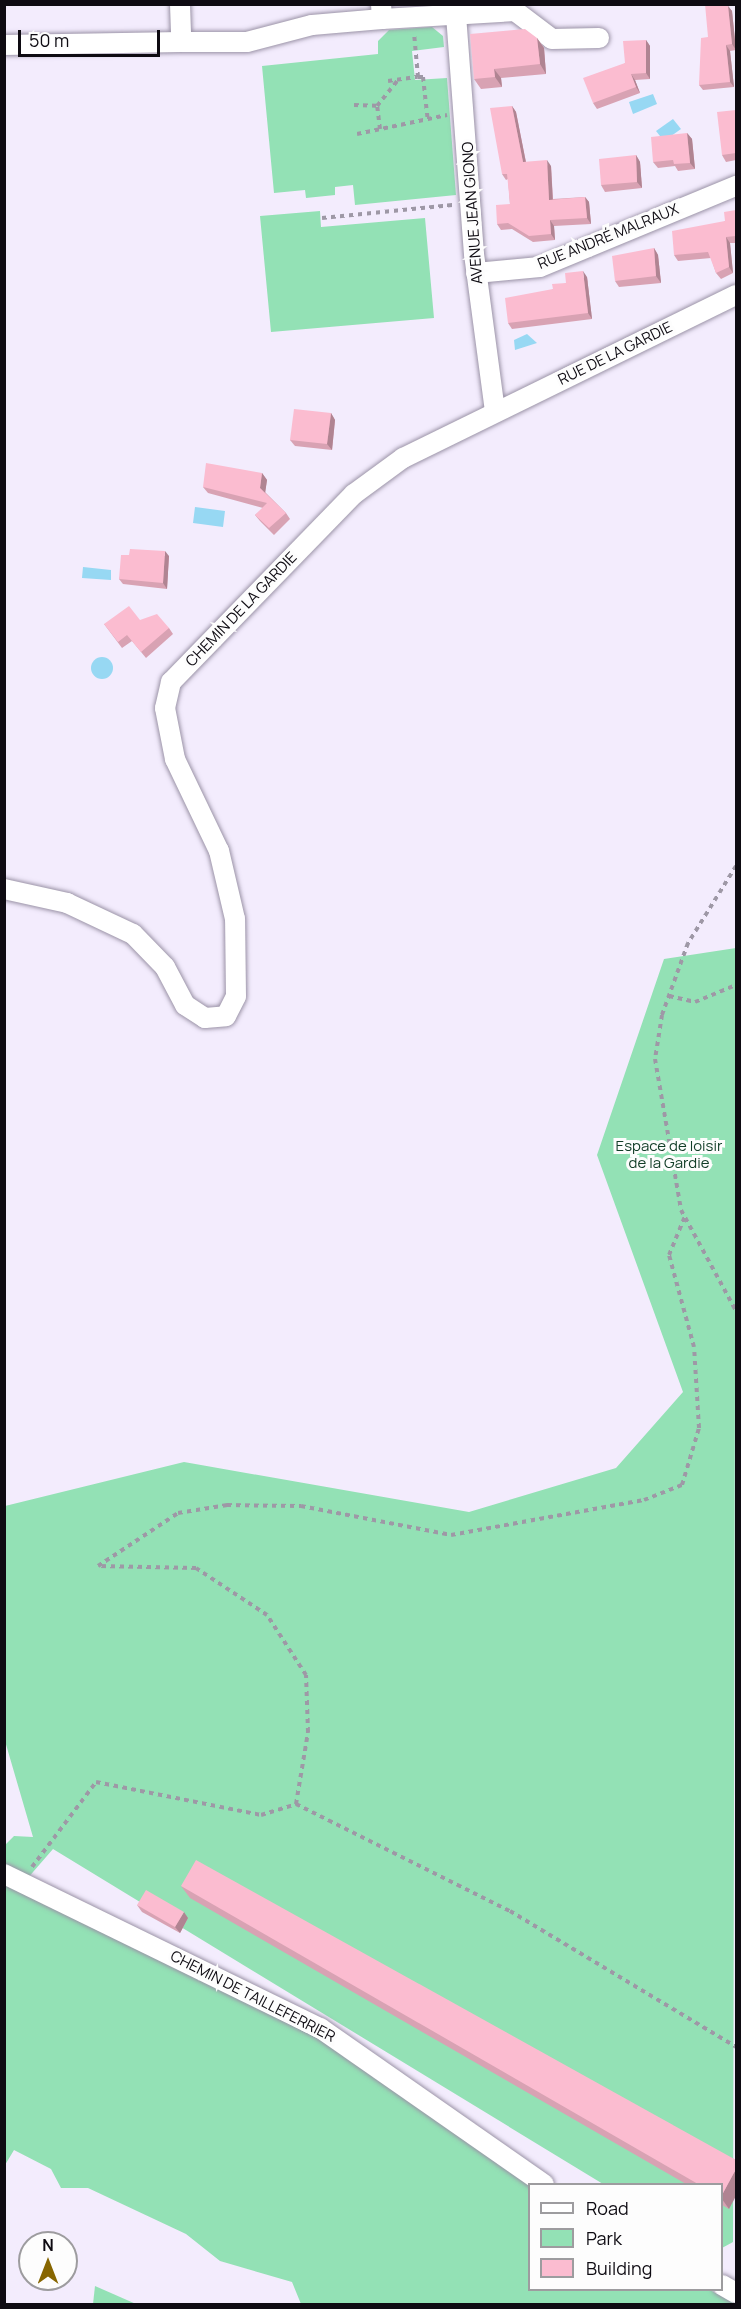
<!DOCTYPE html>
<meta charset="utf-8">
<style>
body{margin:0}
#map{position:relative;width:741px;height:2309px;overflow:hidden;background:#f3ecfd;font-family:Manrope,sans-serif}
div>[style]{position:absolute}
.green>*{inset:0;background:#93e1b5}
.water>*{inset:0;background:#97d8f3}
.round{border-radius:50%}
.path>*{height:4px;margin-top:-2px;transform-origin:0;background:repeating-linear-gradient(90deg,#9e98a6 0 4.5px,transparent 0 9px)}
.roads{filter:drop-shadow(0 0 2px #9b93a7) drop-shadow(0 0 2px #9b93a7)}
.minor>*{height:20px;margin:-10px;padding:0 10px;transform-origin:10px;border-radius:10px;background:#fff}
.wall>*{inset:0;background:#d8a2b3}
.shaded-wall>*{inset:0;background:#b08492}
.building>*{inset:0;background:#fbbcd0}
span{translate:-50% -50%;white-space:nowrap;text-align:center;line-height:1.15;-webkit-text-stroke:6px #fdfdfd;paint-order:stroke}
.street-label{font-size:15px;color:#0e0b12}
.park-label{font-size:15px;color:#113d27}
.frame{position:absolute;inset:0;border:6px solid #0e0b12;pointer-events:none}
.legend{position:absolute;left:528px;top:2183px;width:195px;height:108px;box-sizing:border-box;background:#fdfdfd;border:2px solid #9d9c9f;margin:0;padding:8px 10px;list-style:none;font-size:18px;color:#0e0b12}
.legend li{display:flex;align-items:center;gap:12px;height:30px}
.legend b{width:30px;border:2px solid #9d9c9f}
.north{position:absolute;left:18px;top:2231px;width:60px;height:60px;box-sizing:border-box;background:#fdfdfd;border:2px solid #9d9c9f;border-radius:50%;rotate:0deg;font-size:16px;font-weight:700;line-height:24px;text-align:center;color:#0e0b12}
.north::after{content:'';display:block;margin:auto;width:21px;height:27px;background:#876601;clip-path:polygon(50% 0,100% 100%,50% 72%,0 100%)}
.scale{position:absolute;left:18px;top:30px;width:142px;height:27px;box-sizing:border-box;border:3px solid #0e0b12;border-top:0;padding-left:8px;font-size:18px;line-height:21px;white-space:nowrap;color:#0e0b12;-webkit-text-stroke:4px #fdfdfd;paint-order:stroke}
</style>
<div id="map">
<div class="green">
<div style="clip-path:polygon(432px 27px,443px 36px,444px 47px,412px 51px,415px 80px,447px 78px,456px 195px,355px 205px,353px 185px,335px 187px,335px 195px,306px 198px,305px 190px,274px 193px,262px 66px,378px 54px,378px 41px,389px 30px)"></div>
<div style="clip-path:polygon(320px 211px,321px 227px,425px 218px,434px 318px,271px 332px,260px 216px)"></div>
<div style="clip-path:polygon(736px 948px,733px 2242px,722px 2248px,722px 2184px,603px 2184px,53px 1849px,20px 1887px,315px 2032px,530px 2184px,530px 2290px,710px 2290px,736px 2304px,301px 2304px,292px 2282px,220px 2261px,186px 2234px,88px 2188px,61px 2188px,51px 2169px,14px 2150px,5px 2165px,5px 1845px,14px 1836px,33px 1837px,5px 1741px,5px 1506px,184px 1462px,469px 1512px,616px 1468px,683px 1392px,597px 1155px,664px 959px)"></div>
<div style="clip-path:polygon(95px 2286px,136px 2304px,93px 2304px)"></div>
</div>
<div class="water">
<div style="clip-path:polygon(653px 94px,657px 104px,633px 114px,629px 102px)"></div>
<div style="clip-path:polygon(673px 119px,681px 129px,664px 141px,656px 131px)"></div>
<div style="clip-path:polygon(527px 334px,537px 343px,515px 350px,514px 340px)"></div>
<div style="clip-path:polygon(195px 507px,225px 511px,223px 527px,193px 523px)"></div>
<div style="clip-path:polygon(83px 567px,111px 570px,111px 580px,82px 578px)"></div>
<div class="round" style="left:91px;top:657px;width:22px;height:22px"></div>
</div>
<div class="path">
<div style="left:418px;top:77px;width:5px"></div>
<div style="left:423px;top:77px;width:45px;rotate:83.7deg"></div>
<div style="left:388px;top:81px;width:30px;rotate:-8deg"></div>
<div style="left:418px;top:77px;width:44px;rotate:-95.2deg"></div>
<div style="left:354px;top:105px;width:23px;rotate:2deg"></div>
<div style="left:380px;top:129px;width:23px;rotate:-97deg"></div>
<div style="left:377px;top:106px;width:33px;rotate:-51deg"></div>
<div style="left:357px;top:134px;width:92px;rotate:-11.9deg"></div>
<div style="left:322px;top:218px;width:131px;rotate:-5.7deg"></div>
<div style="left:736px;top:866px;width:91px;rotate:121.9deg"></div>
<div style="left:688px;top:943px;width:77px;rotate:109.9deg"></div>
<div style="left:662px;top:1015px;width:45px;rotate:99deg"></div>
<div style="left:655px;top:1059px;width:153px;rotate:80.2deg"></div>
<div style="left:681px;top:1210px;width:115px;rotate:61.4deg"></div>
<div style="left:669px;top:996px;width:27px;rotate:13deg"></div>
<div style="left:695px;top:1002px;width:44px;rotate:-22.5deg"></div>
<div style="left:296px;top:1804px;width:239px;rotate:26.6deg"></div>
<div style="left:510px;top:1911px;width:264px;rotate:31deg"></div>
<div style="left:32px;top:1867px;width:106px;rotate:-53deg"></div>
<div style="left:96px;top:1782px;width:168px;rotate:11.3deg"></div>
<div style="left:261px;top:1815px;width:37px;rotate:-17deg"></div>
<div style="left:296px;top:1804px;width:73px;rotate:-80.5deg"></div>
<div style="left:308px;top:1732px;width:57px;rotate:-92deg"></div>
<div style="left:306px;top:1675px;width:72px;rotate:-123deg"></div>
<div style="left:267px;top:1615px;width:85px;rotate:-146.5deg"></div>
<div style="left:196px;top:1568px;width:98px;rotate:-178.8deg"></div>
<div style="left:98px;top:1566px;width:96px;rotate:-33.5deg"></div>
<div style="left:178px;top:1513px;width:50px;rotate:-9.3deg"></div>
<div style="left:227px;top:1505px;width:74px;rotate:0.8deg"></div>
<div style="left:301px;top:1506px;width:153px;rotate:10.9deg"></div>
<div style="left:451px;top:1535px;width:196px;rotate:-10.3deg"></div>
<div style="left:644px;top:1500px;width:41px;rotate:-21.5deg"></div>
<div style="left:682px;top:1485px;width:59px;rotate:-73.4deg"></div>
<div style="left:699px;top:1428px;width:81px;rotate:-93.5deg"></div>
<div style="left:694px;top:1347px;width:95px;rotate:-105.2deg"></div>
<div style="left:669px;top:1255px;width:42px;rotate:-67.7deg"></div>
</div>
<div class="roads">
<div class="minor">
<div style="left:180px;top:4px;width:38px;rotate:88deg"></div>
<div style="left:181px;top:42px;width:66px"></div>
<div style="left:247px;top:42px;width:67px;rotate:-14.7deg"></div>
<div style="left:312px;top:25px;width:70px;rotate:-4.9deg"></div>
<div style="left:381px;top:4px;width:15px;rotate:86deg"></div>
<div style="left:382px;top:19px;width:133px;rotate:-3.4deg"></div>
<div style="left:515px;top:11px;width:7px;rotate:-90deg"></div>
<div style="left:515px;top:11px;width:46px;rotate:37.1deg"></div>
<div style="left:552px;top:39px;width:47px;rotate:-1.2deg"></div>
<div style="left:456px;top:15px;width:240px;rotate:85.7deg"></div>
<div style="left:474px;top:254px;width:158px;rotate:82.4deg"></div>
<div style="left:4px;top:45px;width:177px;rotate:-1deg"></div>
<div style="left:476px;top:273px;width:64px;rotate:-5.4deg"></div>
<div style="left:540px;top:267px;width:212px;rotate:-22.5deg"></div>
<div style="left:4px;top:889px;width:65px;rotate:12.5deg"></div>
<div style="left:67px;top:903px;width:73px;rotate:25.2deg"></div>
<div style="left:133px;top:934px;width:46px;rotate:45.9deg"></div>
<div style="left:165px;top:967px;width:43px;rotate:62.2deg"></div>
<div style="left:185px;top:1005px;width:24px;rotate:33deg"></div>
<div style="left:205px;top:1018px;width:21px;rotate:-5deg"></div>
<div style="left:226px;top:1016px;width:22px;rotate:-63deg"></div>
<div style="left:236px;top:996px;width:77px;rotate:-90.7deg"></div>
<div style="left:235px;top:919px;width:70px;rotate:-103.2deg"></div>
<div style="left:219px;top:851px;width:102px;rotate:-115.6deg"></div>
<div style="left:175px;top:759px;width:52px;rotate:-101.1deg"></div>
<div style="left:165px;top:708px;width:27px;rotate:-77deg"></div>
<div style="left:171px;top:682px;width:262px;rotate:-45.8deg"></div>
<div style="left:354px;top:494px;width:61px;rotate:-36.3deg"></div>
<div style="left:403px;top:458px;width:371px;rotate:-26.1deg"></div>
<div style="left:4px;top:1874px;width:352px;rotate:26deg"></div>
<div style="left:320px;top:2028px;width:273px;rotate:34.9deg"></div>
<div style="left:722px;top:2285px;width:16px;rotate:30deg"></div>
</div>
</div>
<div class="wall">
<div style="clip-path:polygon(726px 6px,728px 6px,732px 11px,736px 50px,730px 51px,734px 87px,703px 90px,699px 85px,708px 37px)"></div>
<div style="clip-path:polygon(537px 38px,544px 48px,546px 74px,501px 78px,502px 87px,481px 89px,474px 79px)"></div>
<div style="clip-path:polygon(646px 40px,650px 46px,650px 79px,635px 80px,640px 93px,597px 109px,593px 103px,625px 63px)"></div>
<div style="clip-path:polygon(512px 106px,516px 112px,526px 162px,551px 166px,553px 199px,585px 197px,589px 202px,591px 224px,554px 226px,555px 240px,533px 242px,512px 229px,501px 230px,497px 224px,510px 204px,508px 179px,506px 180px,502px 174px)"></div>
<div style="clip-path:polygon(736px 110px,736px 160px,726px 162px,722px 155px)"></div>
<div style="clip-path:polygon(687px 133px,692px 139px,695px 169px,678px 171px,675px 166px,658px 168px,653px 162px)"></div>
<div style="clip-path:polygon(636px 155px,640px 162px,642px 188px,605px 192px,601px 185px)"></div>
<div style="clip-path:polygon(736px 210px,736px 243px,730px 243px,733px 273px,721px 279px,716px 273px,711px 258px,678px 261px,674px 255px,725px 221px)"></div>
<div style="clip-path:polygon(654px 248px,658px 255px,661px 283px,619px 287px,615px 281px)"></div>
<div style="clip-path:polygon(587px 277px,592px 319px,512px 329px,508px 323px,553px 289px,566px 283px)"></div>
<div style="clip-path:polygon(331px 413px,335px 420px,332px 450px,295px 446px,290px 440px)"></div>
<div style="clip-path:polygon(262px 473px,267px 480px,265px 492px,286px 513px,290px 519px,274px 535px,260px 521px,255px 515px,263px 508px,208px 493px,203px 487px)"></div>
<div style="clip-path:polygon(129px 555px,169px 556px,167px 589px,123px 584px,119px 579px)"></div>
<div style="clip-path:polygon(140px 620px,169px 628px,173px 634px,146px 658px,132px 641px,122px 648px,104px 624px)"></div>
<div style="clip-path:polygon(181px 1886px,736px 2160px,729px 2209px,722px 2205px,722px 2184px,686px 2184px,190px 1898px)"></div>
<div style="clip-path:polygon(137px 1905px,188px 1918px,180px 1933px,142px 1912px)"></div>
</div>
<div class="shaded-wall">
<div style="clip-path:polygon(728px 6px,732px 11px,736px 50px,732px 44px)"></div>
<div style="clip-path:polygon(537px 38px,544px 48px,546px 74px,540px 64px)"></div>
<div style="clip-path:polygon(646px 40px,650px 46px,650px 79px,646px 73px)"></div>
<div style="clip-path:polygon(726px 45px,730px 51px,734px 87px,730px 82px)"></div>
<div style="clip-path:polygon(494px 69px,501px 78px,502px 87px,495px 77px)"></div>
<div style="clip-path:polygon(631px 74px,635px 80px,640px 93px,636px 87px)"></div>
<div style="clip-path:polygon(512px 106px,516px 112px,527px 168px,523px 162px)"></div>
<div style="clip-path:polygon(687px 133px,692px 139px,695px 169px,690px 163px)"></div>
<div style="clip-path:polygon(636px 155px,640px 162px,642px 188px,637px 182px)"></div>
<div style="clip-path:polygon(547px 160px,551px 166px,553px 205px,549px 200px)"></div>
<div style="clip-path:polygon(585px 197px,589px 202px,591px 224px,587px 218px)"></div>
<div style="clip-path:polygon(550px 220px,554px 226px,555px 240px,551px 234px)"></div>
<div style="clip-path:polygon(726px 237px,730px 243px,733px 273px,729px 267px)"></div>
<div style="clip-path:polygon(654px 248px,658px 255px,661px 283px,656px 276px)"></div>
<div style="clip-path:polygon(583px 271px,587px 277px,592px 319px,588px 313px)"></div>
<div style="clip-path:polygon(331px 413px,335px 420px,332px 450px,327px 444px)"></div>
<div style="clip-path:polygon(262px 473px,267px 480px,265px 494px,260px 488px)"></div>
<div style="clip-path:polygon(165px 551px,169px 556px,167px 589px,163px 583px)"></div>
<div style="clip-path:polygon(184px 1912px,188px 1918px,180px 1933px,175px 1927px)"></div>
<div style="clip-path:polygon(736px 2169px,736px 2196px,729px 2209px,722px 2199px,722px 2195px)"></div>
</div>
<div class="building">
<div style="clip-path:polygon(705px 4px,722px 4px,722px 6px,728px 6px,732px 44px,726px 45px,730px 82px,699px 85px,701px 38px,708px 37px)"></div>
<div style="clip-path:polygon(525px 29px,537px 38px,540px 64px,494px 69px,495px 77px,474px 79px,470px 34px)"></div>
<div style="clip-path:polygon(646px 40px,646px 73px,631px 74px,636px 87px,593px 103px,583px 78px,625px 63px,623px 41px)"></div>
<div style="clip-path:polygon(512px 106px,523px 162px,547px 160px,549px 200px,585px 197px,587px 218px,550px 220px,551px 234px,529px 236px,508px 223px,497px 224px,496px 205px,510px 204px,507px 174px,502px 174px,490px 108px)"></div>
<div style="clip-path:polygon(736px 110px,736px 153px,722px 155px,717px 112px)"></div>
<div style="clip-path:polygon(687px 133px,690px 163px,674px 164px,673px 160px,653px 162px,651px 137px)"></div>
<div style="clip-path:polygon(636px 155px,637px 182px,601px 185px,599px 159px)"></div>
<div style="clip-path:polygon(736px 210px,736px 236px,726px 237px,729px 267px,716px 273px,708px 252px,674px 255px,672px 231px,725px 221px,724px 212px)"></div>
<div style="clip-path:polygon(654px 248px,656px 276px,615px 281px,612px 256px)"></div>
<div style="clip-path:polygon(583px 271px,588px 313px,508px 323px,505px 298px,553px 289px,552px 284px,566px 283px,565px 273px)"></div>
<div style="clip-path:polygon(294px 409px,331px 413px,327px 444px,290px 440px)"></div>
<div style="clip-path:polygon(206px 463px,262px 473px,260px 488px,286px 513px,269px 528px,255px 515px,267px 503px,203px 487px)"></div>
<div style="clip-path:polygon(130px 549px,165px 551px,163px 583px,119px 579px,121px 555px,129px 555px)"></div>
<div style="clip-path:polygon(129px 606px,140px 620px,157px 614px,169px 628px,141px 652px,127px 635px,118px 642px,104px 624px)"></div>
<div style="clip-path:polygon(196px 1860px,736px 2160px,736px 2169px,722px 2195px,722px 2184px,698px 2184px,181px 1886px)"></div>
<div style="clip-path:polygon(146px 1890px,184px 1912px,175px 1927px,137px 1905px)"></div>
</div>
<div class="street-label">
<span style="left:472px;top:213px;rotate:-94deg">AVENUE JEAN GIONO</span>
<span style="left:608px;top:236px;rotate:-22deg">RUE ANDRÉ MALRAUX</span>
<span style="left:615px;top:353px;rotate:-26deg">RUE DE LA GARDIE</span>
<span style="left:241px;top:609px;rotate:-46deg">CHEMIN DE LA GARDIE</span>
<span style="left:253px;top:1996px;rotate:27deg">CHEMIN DE TAILLEFERRIER</span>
</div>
<div class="park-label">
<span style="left:669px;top:1154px">Espace de loisir<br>de la Gardie</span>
</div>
<div class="frame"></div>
<ul class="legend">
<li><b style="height:8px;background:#fff"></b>Road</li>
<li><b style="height:16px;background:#93e1b5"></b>Park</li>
<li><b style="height:16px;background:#fbbcd0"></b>Building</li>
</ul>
<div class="north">N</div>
<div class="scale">50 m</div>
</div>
